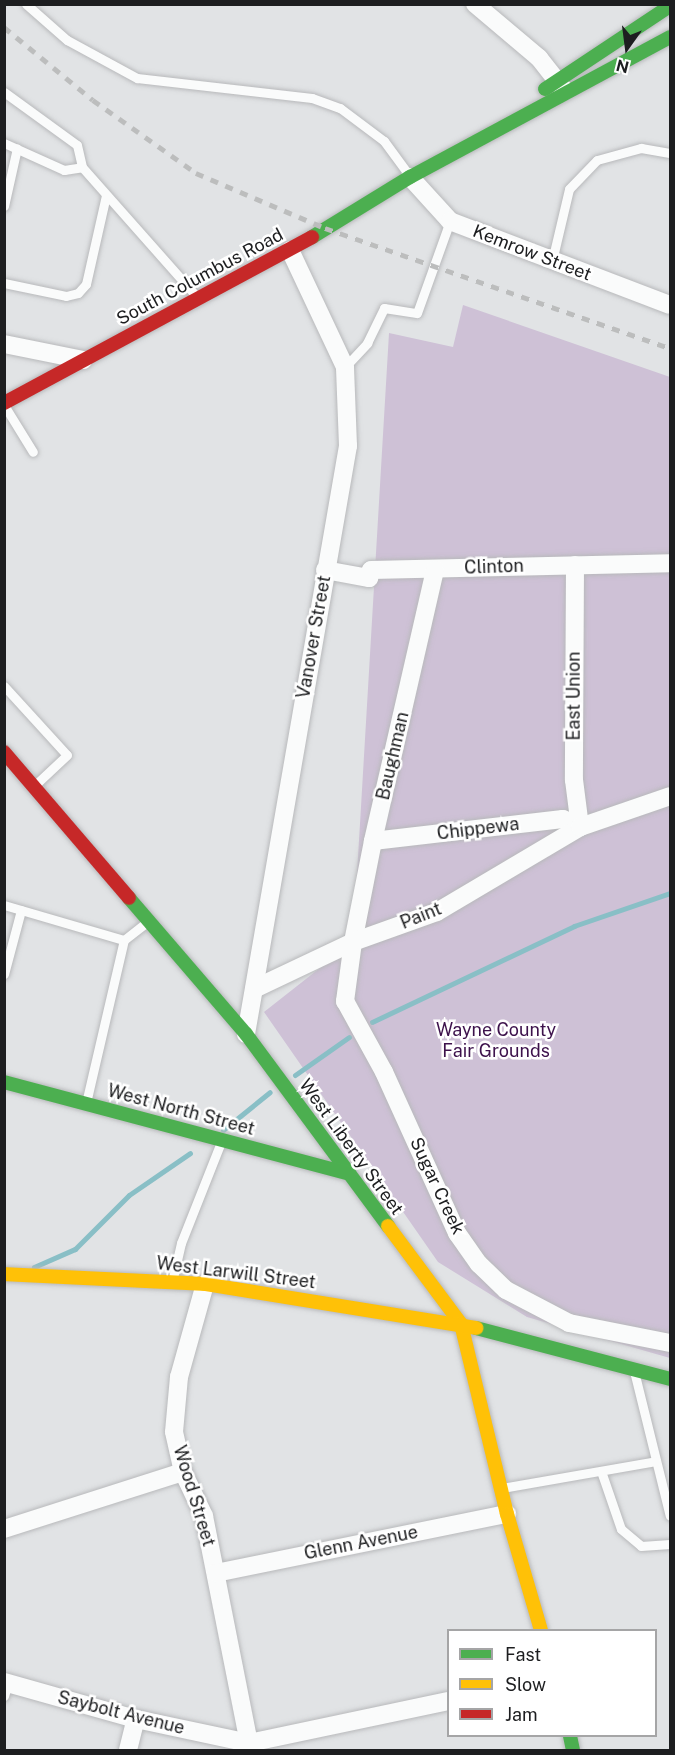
<!DOCTYPE html>
<style>
body{margin:0}
#map{position:relative;width:675px;height:1755px;overflow:hidden;background:#e1e3e5;font-family:"Public Sans",sans-serif}
div>[style]{position:absolute}
.green>*{inset:0;background:#cec1d6}
.stream>*{height:5px;margin:-2.5px;padding:0 2.5px;transform-origin:2.5px;border-radius:2.5px;background:#89bfc6}
.roads{filter:drop-shadow(0 0 2px #b8b9bb) drop-shadow(0 0 2px #b8b9bb)}
.lane>*{height:9px;margin:-4.5px;padding:0 4.5px;transform-origin:4.5px;border-radius:4.5px;background:#fafbfb}
.street>*{height:18px;margin:-9px;padding:0 9px;transform-origin:9px;border-radius:9px;background:#fafbfb}
.fast>*{height:14px;margin:-7px;padding:0 7px;transform-origin:7px;border-radius:7px;background:#4caf50}
.slow>*{height:14px;margin:-7px;padding:0 7px;transform-origin:7px;border-radius:7px;background:#ffc107}
.jam>*{height:14px;margin:-7px;padding:0 7px;transform-origin:7px;border-radius:7px;background:#c62828}
.rail>*{height:4.5px;margin-top:-2.25px;transform-origin:0;background:repeating-linear-gradient(90deg,#bcbdbd 0 8px,transparent 0 16px)}
span{translate:-50% -50%;white-space:nowrap;text-align:center;line-height:1.15;-webkit-text-stroke:5px #fff;paint-order:stroke}
.street-label{font-size:18px;color:#1d1e20}
.park-label{font-size:18px;color:#3d124c}
.frame{position:absolute;inset:0;border:6px solid #1d1e20;pointer-events:none}
.legend{position:absolute;left:447px;top:1629px;width:210px;height:108px;box-sizing:border-box;background:#fff;border:2px solid #a5a5a6;margin:0;padding:8px 10px;list-style:none;font-size:18px;color:#1d1e20}
.legend li{display:flex;align-items:center;gap:12px;height:30px}
.legend b{width:30px;border:2px solid #a5a5a6}
.north{position:absolute;left:597px;top:18px;width:60px;height:60px;-webkit-text-stroke:4px #fff;paint-order:stroke;rotate:194deg;font-size:16px;font-weight:700;line-height:24px;text-align:center;color:#1d1e20}
.north::after{content:'';display:block;margin:auto;width:21px;height:27px;background:#1d1e20;clip-path:polygon(50% 0,100% 100%,50% 72%,0 100%)}
</style>
<div id="map">
<div class="green">
<div style="clip-path:polygon(463px 305px,670px 377px,670px 1358px,527px 1317px,438px 1262px,264px 1012px,353px 942px,389px 333px,453px 347px)"></div>
</div>
<div class="stream">
<div style="left:372px;top:1022px;width:224px;rotate:-25.4deg"></div>
<div style="left:574px;top:926px;width:102px;rotate:-19deg"></div>
<div style="left:295px;top:1075px;width:66px;rotate:-35.1deg"></div>
<div style="left:223px;top:1130px;width:60px;rotate:-39deg"></div>
<div style="left:34px;top:1267px;width:45px;rotate:-23.7deg"></div>
<div style="left:75px;top:1249px;width:76px;rotate:-45deg"></div>
<div style="left:129px;top:1195px;width:74px;rotate:-34.5deg"></div>
</div>
<div class="roads">
<div class="lane">
<div style="left:26px;top:4px;width:55px;rotate:41.3deg"></div>
<div style="left:67px;top:40px;width:80px;rotate:28.5deg"></div>
<div style="left:137px;top:78px;width:176px;rotate:6.5deg"></div>
<div style="left:312px;top:98px;width:30px;rotate:20deg"></div>
<div style="left:340px;top:108px;width:55px;rotate:36.9deg"></div>
<div style="left:384px;top:141px;width:42px;rotate:53.7deg"></div>
<div style="left:4px;top:92px;width:90px;rotate:36deg"></div>
<div style="left:77px;top:145px;width:23px;rotate:77deg"></div>
<div style="left:82px;top:167px;width:174px;rotate:48.5deg"></div>
<div style="left:4px;top:143px;width:66px;rotate:24.2deg"></div>
<div style="left:64px;top:170px;width:18px;rotate:-9deg"></div>
<div style="left:4px;top:206px;width:59px;rotate:-77.4deg"></div>
<div style="left:552px;top:261px;width:74px;rotate:-76.7deg"></div>
<div style="left:569px;top:189px;width:40px;rotate:-46deg"></div>
<div style="left:597px;top:160px;width:46px;rotate:-15.3deg"></div>
<div style="left:641px;top:148px;width:29px;rotate:10deg"></div>
<div style="left:4px;top:283px;width:63px;rotate:11.8deg"></div>
<div style="left:66px;top:296px;width:12px;rotate:-14deg"></div>
<div style="left:78px;top:293px;width:12px;rotate:-48deg"></div>
<div style="left:86px;top:284px;width:91px;rotate:-77.3deg"></div>
<div style="left:345px;top:367px;width:33px;rotate:-47deg"></div>
<div style="left:367px;top:343px;width:39px;rotate:-64deg"></div>
<div style="left:384px;top:308px;width:33px;rotate:9deg"></div>
<div style="left:417px;top:313px;width:98px;rotate:-70.3deg"></div>
<div style="left:4px;top:405px;width:55px;rotate:58.3deg"></div>
<div style="left:4px;top:686px;width:93px;rotate:47.6deg"></div>
<div style="left:67px;top:755px;width:45px;rotate:136.8deg"></div>
<div style="left:4px;top:905px;width:125px;rotate:16.3deg"></div>
<div style="left:4px;top:974px;width:66px;rotate:-75.1deg"></div>
<div style="left:86px;top:1103px;width:167px;rotate:-76.9deg"></div>
<div style="left:124px;top:940px;width:31px;rotate:-38deg"></div>
<div style="left:172px;top:1282px;width:40px;rotate:-77deg"></div>
<div style="left:181px;top:1243px;width:109px;rotate:-68.4deg"></div>
<div style="left:634px;top:1371px;width:149px;rotate:76.1deg"></div>
<div style="left:601px;top:1471px;width:61px;rotate:71deg"></div>
<div style="left:621px;top:1529px;width:26px;rotate:40deg"></div>
<div style="left:641px;top:1546px;width:29px;rotate:-4deg"></div>
<div style="left:502px;top:1488px;width:156px;rotate:-9.9deg"></div>
<div style="left:4px;top:1696px;width:14px;rotate:-73deg"></div>
</div>
<div class="street">
<div style="left:475px;top:4px;width:84px;rotate:40.2deg"></div>
<div style="left:539px;top:58px;width:42px;rotate:51.8deg"></div>
<div style="left:410px;top:177px;width:59px;rotate:47.7deg"></div>
<div style="left:450px;top:221px;width:235px;rotate:20.9deg"></div>
<div style="left:4px;top:344px;width:81px;rotate:11.4deg"></div>
<div style="left:575px;top:565px;width:215px;rotate:90.3deg"></div>
<div style="left:574px;top:780px;width:47px;rotate:82.7deg"></div>
<div style="left:325px;top:570px;width:45px;rotate:10.3deg"></div>
<div style="left:369px;top:578px;width:8px;rotate:-76deg"></div>
<div style="left:371px;top:570px;width:299px;rotate:-1.3deg"></div>
<div style="left:435px;top:570px;width:278px;rotate:102.9deg"></div>
<div style="left:373px;top:841px;width:103px;rotate:101.2deg"></div>
<div style="left:353px;top:942px;width:60px;rotate:97.7deg"></div>
<div style="left:345px;top:1001px;width:81px;rotate:61.2deg"></div>
<div style="left:384px;top:1072px;width:177px;rotate:65.6deg"></div>
<div style="left:457px;top:1233px;width:38px;rotate:55deg"></div>
<div style="left:479px;top:1264px;width:37px;rotate:44deg"></div>
<div style="left:506px;top:1290px;width:71px;rotate:27.6deg"></div>
<div style="left:569px;top:1323px;width:103px;rotate:11.2deg"></div>
<div style="left:373px;top:841px;width:191px;rotate:-6.6deg"></div>
<div style="left:563px;top:819px;width:19px;rotate:25deg"></div>
<div style="left:254px;top:989px;width:110px;rotate:-25.4deg"></div>
<div style="left:353px;top:942px;width:89px;rotate:-19.7deg"></div>
<div style="left:437px;top:912px;width:166px;rotate:-30.7deg"></div>
<div style="left:580px;top:827px;width:95px;rotate:-19deg"></div>
<div style="left:246px;top:1034px;width:597px;rotate:-80.16deg"></div>
<div style="left:348px;top:446px;width:79px;rotate:-92.2deg"></div>
<div style="left:345px;top:367px;width:129px;rotate:-115.2deg"></div>
<div style="left:205px;top:1284px;width:97px;rotate:105.6deg"></div>
<div style="left:179px;top:1377px;width:55px;rotate:95.2deg"></div>
<div style="left:174px;top:1432px;width:41px;rotate:77.3deg"></div>
<div style="left:183px;top:1472px;width:49px;rotate:64.5deg"></div>
<div style="left:204px;top:1516px;width:231px;rotate:78.8deg"></div>
<div style="left:4px;top:1529px;width:188px;rotate:-17.7deg"></div>
<div style="left:216px;top:1573px;width:297px;rotate:-11.5deg"></div>
<div style="left:4px;top:1682px;width:137px;rotate:15.7deg"></div>
<div style="left:136px;top:1719px;width:116px;rotate:12deg"></div>
<div style="left:249px;top:1743px;width:203px;rotate:-11.9deg"></div>
<div style="left:128px;top:1750px;width:32px;rotate:-76deg"></div>
</div>
<div class="fast">
<div style="left:545px;top:89px;width:150px;rotate:-33.6deg"></div>
<div style="left:312px;top:237px;width:115px;rotate:-31.5deg"></div>
<div style="left:410px;top:177px;width:295px;rotate:-28.3deg"></div>
<div style="left:129px;top:898px;width:179px;rotate:49.3deg"></div>
<div style="left:246px;top:1034px;width:239px;rotate:53.5deg"></div>
<div style="left:4px;top:1082px;width:357px;rotate:14.9deg"></div>
<div style="left:476px;top:1328px;width:201px;rotate:14.7deg"></div>
<div style="left:570px;top:1736px;width:14px;rotate:78deg"></div>
</div>
<div class="slow">
<div style="left:388px;top:1226px;width:122px;rotate:53.3deg"></div>
<div style="left:461px;top:1324px;width:195px;rotate:76.4deg"></div>
<div style="left:507px;top:1514px;width:121px;rotate:73.7deg"></div>
<div style="left:4px;top:1274px;width:201px;rotate:2.8deg"></div>
<div style="left:205px;top:1284px;width:275px;rotate:9.2deg"></div>
</div>
<div class="jam">
<div style="left:4px;top:403px;width:350px;rotate:-28.3deg"></div>
<div style="left:4px;top:752px;width:192px;rotate:49.4deg"></div>
</div>
</div>
<div class="rail">
<div style="left:4px;top:27px;width:115px;rotate:39.4deg"></div>
<div style="left:93px;top:100px;width:126px;rotate:35.3deg"></div>
<div style="left:196px;top:173px;width:140px;rotate:23.1deg"></div>
<div style="left:325px;top:228px;width:365px;rotate:19.2deg"></div>
</div>
<div class="street-label">
<span style="left:532px;top:253px;rotate:21deg">Kemrow Street</span>
<span style="left:200px;top:277px;rotate:-28deg">South Columbus Road</span>
<span style="left:494px;top:567px;rotate:-2deg">Clinton</span>
<span style="left:314px;top:637px;rotate:-80deg">Vanover Street</span>
<span style="left:574px;top:696px;rotate:-90deg">East Union</span>
<span style="left:393px;top:756px;rotate:-77deg">Baughman</span>
<span style="left:478px;top:829px;rotate:-7deg">Chippewa</span>
<span style="left:421px;top:916px;rotate:-22deg">Paint</span>
<span style="left:181px;top:1110px;rotate:15deg">West North Street</span>
<span style="left:351px;top:1147px;rotate:54deg">West Liberty Street</span>
<span style="left:437px;top:1186px;rotate:65deg">Sugar Creek</span>
<span style="left:236px;top:1273px;rotate:7deg">West Larwill Street</span>
<span style="left:194px;top:1496px;rotate:73deg">Wood Street</span>
<span style="left:361px;top:1543px;rotate:-11deg">Glenn Avenue</span>
<span style="left:121px;top:1713px;rotate:14deg">Saybolt Avenue</span>
</div>
<div class="park-label">
<span style="left:496px;top:1041px">Wayne County<br>Fair Grounds</span>
</div>
<div class="frame"></div>
<ul class="legend">
<li><b style="height:8px;background:#4caf50"></b>Fast</li>
<li><b style="height:8px;background:#ffc107"></b>Slow</li>
<li><b style="height:8px;background:#c62828"></b>Jam</li>
</ul>
<div class="north">N</div>
</div>
